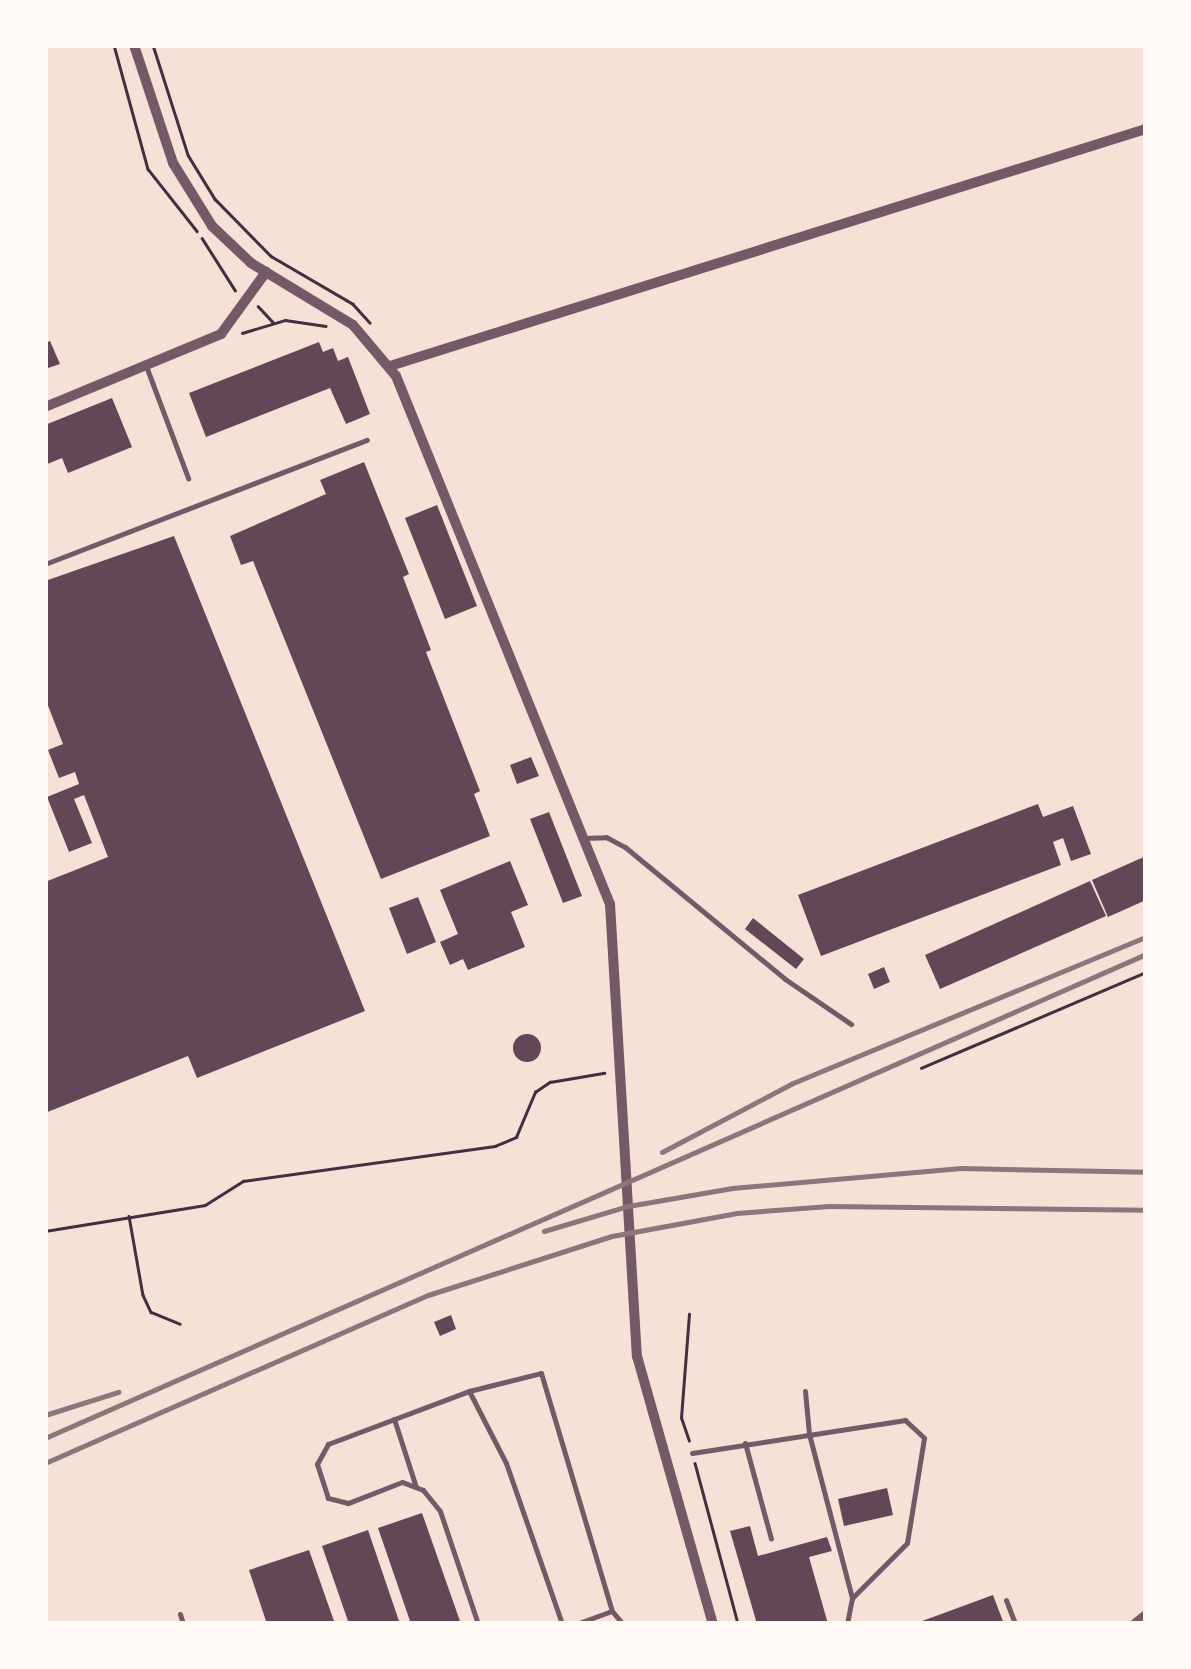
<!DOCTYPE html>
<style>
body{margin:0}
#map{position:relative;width:1191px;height:1669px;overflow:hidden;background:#f7e1d7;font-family:"Titillium Web",sans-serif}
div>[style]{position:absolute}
.building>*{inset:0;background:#644757}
.round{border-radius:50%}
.path>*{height:2.5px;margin:-1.25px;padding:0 1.25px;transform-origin:1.25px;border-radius:1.25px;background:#4a2c40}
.service>*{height:5px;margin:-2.5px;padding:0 2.5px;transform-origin:2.5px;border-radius:2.5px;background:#755966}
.minor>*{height:10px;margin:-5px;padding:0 5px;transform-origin:5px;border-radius:5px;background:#755966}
.rail>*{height:5px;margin:-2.5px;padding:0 2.5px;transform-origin:2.5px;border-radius:2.5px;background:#8f747c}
span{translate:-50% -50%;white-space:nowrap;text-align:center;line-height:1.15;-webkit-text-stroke:9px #fffaf5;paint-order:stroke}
.frame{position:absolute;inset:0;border:48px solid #fffaf5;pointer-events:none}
</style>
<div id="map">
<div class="building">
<div style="clip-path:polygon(50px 341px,60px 364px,48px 368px,45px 343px)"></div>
<div style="clip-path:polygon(319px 342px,323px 352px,333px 348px,338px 361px,348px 357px,370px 414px,346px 424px,330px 388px,206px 437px,189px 393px)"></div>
<div style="clip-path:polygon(112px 398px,132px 447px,68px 473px,62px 458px,45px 465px,45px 425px)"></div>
<div style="clip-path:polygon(364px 462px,409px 574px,403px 577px,431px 650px,426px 652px,480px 791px,474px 794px,490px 836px,381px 879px,253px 561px,241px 565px,230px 536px,326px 494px,320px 480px)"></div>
<div style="clip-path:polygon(437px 505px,477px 606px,445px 619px,405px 518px)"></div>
<div style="clip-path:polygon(174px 536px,365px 1011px,197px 1078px,188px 1056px,45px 1113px,45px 882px,108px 857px,84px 795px,74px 799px,92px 843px,69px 852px,47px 797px,79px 784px,75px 772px,59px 778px,48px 750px,63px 744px,45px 698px,45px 581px)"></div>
<div style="clip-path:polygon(531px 757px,539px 776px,517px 784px,510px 765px)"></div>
<div style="clip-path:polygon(1038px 804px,1043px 817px,1073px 806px,1091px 854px,1071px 861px,1063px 838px,1053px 842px,1061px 865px,821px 956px,798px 895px)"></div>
<div style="clip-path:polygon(549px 812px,582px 896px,563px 903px,530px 819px)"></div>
<div style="clip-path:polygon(1146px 856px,1146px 900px,1108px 917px,1092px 880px)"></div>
<div style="clip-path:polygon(510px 861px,528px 905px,511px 912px,525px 947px,468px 970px,463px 959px,450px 965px,440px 942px,458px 934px,440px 890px)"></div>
<div style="clip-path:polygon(1090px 881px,1106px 916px,940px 989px,925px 955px)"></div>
<div style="clip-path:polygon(418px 897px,436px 942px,407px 954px,389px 908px)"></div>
<div style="clip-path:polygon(753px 918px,804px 959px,796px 969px,745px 929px)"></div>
<div style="clip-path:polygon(884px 967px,890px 982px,874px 989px,868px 974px)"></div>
<div class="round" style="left:513px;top:1034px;width:28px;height:28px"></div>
<div style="clip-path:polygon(451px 1315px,456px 1329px,440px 1336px,434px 1322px)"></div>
<div style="clip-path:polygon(887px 1488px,893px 1515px,844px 1526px,838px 1499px)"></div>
<div style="clip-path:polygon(422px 1513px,461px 1624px,411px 1624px,378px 1528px)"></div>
<div style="clip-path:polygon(750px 1526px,758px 1556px,827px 1537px,832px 1551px,809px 1557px,828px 1624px,757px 1624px,730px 1531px)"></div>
<div style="clip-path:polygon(368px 1530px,400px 1624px,349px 1624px,322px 1546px)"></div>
<div style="clip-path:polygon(309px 1550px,335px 1624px,267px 1624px,249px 1570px)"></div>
<div style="clip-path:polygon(993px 1595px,1004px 1624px,914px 1624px)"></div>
</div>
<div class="path">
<div style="left:114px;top:45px;width:129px;rotate:74.7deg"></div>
<div style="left:148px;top:169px;width:79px;rotate:51.7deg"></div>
<div style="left:153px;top:45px;width:115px;rotate:72.3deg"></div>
<div style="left:188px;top:155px;width:52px;rotate:58.5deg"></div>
<div style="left:215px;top:199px;width:80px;rotate:45.5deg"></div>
<div style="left:271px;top:256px;width:95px;rotate:30.3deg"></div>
<div style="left:353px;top:304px;width:25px;rotate:48deg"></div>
<div style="left:202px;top:238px;width:62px;rotate:57.6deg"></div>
<div style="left:258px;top:306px;width:22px;rotate:47deg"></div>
<div style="left:242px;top:333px;width:45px;rotate:-16.8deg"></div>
<div style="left:285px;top:320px;width:41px;rotate:8.3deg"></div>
<div style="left:921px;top:1068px;width:245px;rotate:-23.1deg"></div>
<div style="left:129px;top:1216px;width:80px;rotate:80deg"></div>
<div style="left:143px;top:1295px;width:19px;rotate:65deg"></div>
<div style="left:151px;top:1312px;width:31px;rotate:22deg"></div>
<div style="left:45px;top:1231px;width:162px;rotate:-9.2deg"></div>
<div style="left:205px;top:1205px;width:45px;rotate:-32.3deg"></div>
<div style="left:243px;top:1181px;width:254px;rotate:-7.9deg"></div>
<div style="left:495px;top:1146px;width:23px;rotate:-23deg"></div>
<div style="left:516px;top:1137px;width:49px;rotate:-67.1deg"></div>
<div style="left:535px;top:1092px;width:18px;rotate:-34deg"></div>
<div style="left:550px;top:1082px;width:55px;rotate:-9.5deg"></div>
<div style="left:689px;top:1441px;width:24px;rotate:-109deg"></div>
<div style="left:681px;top:1418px;width:104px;rotate:-85.6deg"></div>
<div style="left:695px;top:1463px;width:167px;rotate:75deg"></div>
</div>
<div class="service">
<div style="left:146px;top:366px;width:120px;rotate:69.4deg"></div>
<div style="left:45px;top:564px;width:345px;rotate:-21.1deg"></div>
<div style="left:583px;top:838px;width:23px;rotate:-2deg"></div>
<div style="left:606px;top:837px;width:21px;rotate:28deg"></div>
<div style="left:625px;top:847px;width:207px;rotate:39.5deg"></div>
<div style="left:785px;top:979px;width:80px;rotate:34.3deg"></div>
<div style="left:469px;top:1391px;width:81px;rotate:62.8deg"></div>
<div style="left:506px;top:1463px;width:170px;rotate:70.8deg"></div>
<div style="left:805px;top:1391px;width:43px;rotate:84.7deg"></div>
<div style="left:809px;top:1434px;width:170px;rotate:75.3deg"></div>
<div style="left:394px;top:1419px;width:71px;rotate:72.1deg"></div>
<div style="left:745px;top:1443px;width:99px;rotate:74.8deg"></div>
<div style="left:692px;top:1453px;width:216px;rotate:-8.8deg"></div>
<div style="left:905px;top:1420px;width:26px;rotate:43deg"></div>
<div style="left:924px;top:1438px;width:106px;rotate:99.2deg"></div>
<div style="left:907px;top:1543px;width:78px;rotate:135deg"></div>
<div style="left:852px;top:1598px;width:26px;rotate:101deg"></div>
<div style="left:1006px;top:1600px;width:26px;rotate:69deg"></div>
<div style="left:180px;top:1614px;width:10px;rotate:73deg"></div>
<div style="left:478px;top:1624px;width:119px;rotate:-108.6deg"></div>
<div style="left:440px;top:1511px;width:27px;rotate:-129deg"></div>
<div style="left:423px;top:1490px;width:22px;rotate:-159deg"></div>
<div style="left:402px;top:1482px;width:58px;rotate:158.7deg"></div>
<div style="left:348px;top:1503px;width:21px;rotate:-166deg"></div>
<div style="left:328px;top:1498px;width:36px;rotate:-108deg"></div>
<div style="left:317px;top:1464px;width:23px;rotate:-61deg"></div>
<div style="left:328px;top:1444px;width:151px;rotate:-20.6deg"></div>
<div style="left:469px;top:1391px;width:74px;rotate:-14deg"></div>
<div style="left:541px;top:1373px;width:248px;rotate:73.4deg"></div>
<div style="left:576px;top:1624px;width:38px;rotate:-20deg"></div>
<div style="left:612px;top:1611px;width:17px;rotate:50deg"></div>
</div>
<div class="minor">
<div style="left:134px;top:45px;width:124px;rotate:71.7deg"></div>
<div style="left:173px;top:163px;width:74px;rotate:58.2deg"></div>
<div style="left:212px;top:226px;width:54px;rotate:43.5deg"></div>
<div style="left:251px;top:263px;width:119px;rotate:31.3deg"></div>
<div style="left:353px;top:325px;width:67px;rotate:49.9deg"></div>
<div style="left:396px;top:376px;width:570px;rotate:67.94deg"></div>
<div style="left:610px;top:904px;width:453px;rotate:86.6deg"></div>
<div style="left:637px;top:1356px;width:279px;rotate:74.2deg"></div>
<div style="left:390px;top:366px;width:792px;rotate:-17.41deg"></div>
<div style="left:45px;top:407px;width:191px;rotate:-22.5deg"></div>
<div style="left:221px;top:334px;width:77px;rotate:-54deg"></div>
<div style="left:1135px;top:1624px;width:14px;rotate:-39deg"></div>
</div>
<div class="rail">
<div style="left:662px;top:1152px;width:148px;rotate:-27.8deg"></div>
<div style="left:793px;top:1083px;width:382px;rotate:-22.5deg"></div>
<div style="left:544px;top:1231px;width:88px;rotate:-16.6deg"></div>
<div style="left:628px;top:1206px;width:106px;rotate:-9.8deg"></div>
<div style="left:732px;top:1188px;width:230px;rotate:-5deg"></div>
<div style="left:961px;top:1168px;width:185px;rotate:1.2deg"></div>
<div style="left:45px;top:1415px;width:77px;rotate:-17.5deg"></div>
<div style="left:45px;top:1438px;width:1203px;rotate:-23.73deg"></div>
<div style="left:45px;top:1463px;width:418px;rotate:-23.7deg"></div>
<div style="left:428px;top:1295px;width:193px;rotate:-17.8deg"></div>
<div style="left:612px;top:1236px;width:127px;rotate:-10.4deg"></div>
<div style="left:737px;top:1213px;width:92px;rotate:-4.4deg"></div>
<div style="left:829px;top:1206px;width:317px;rotate:0.7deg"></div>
</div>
<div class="frame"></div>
</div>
